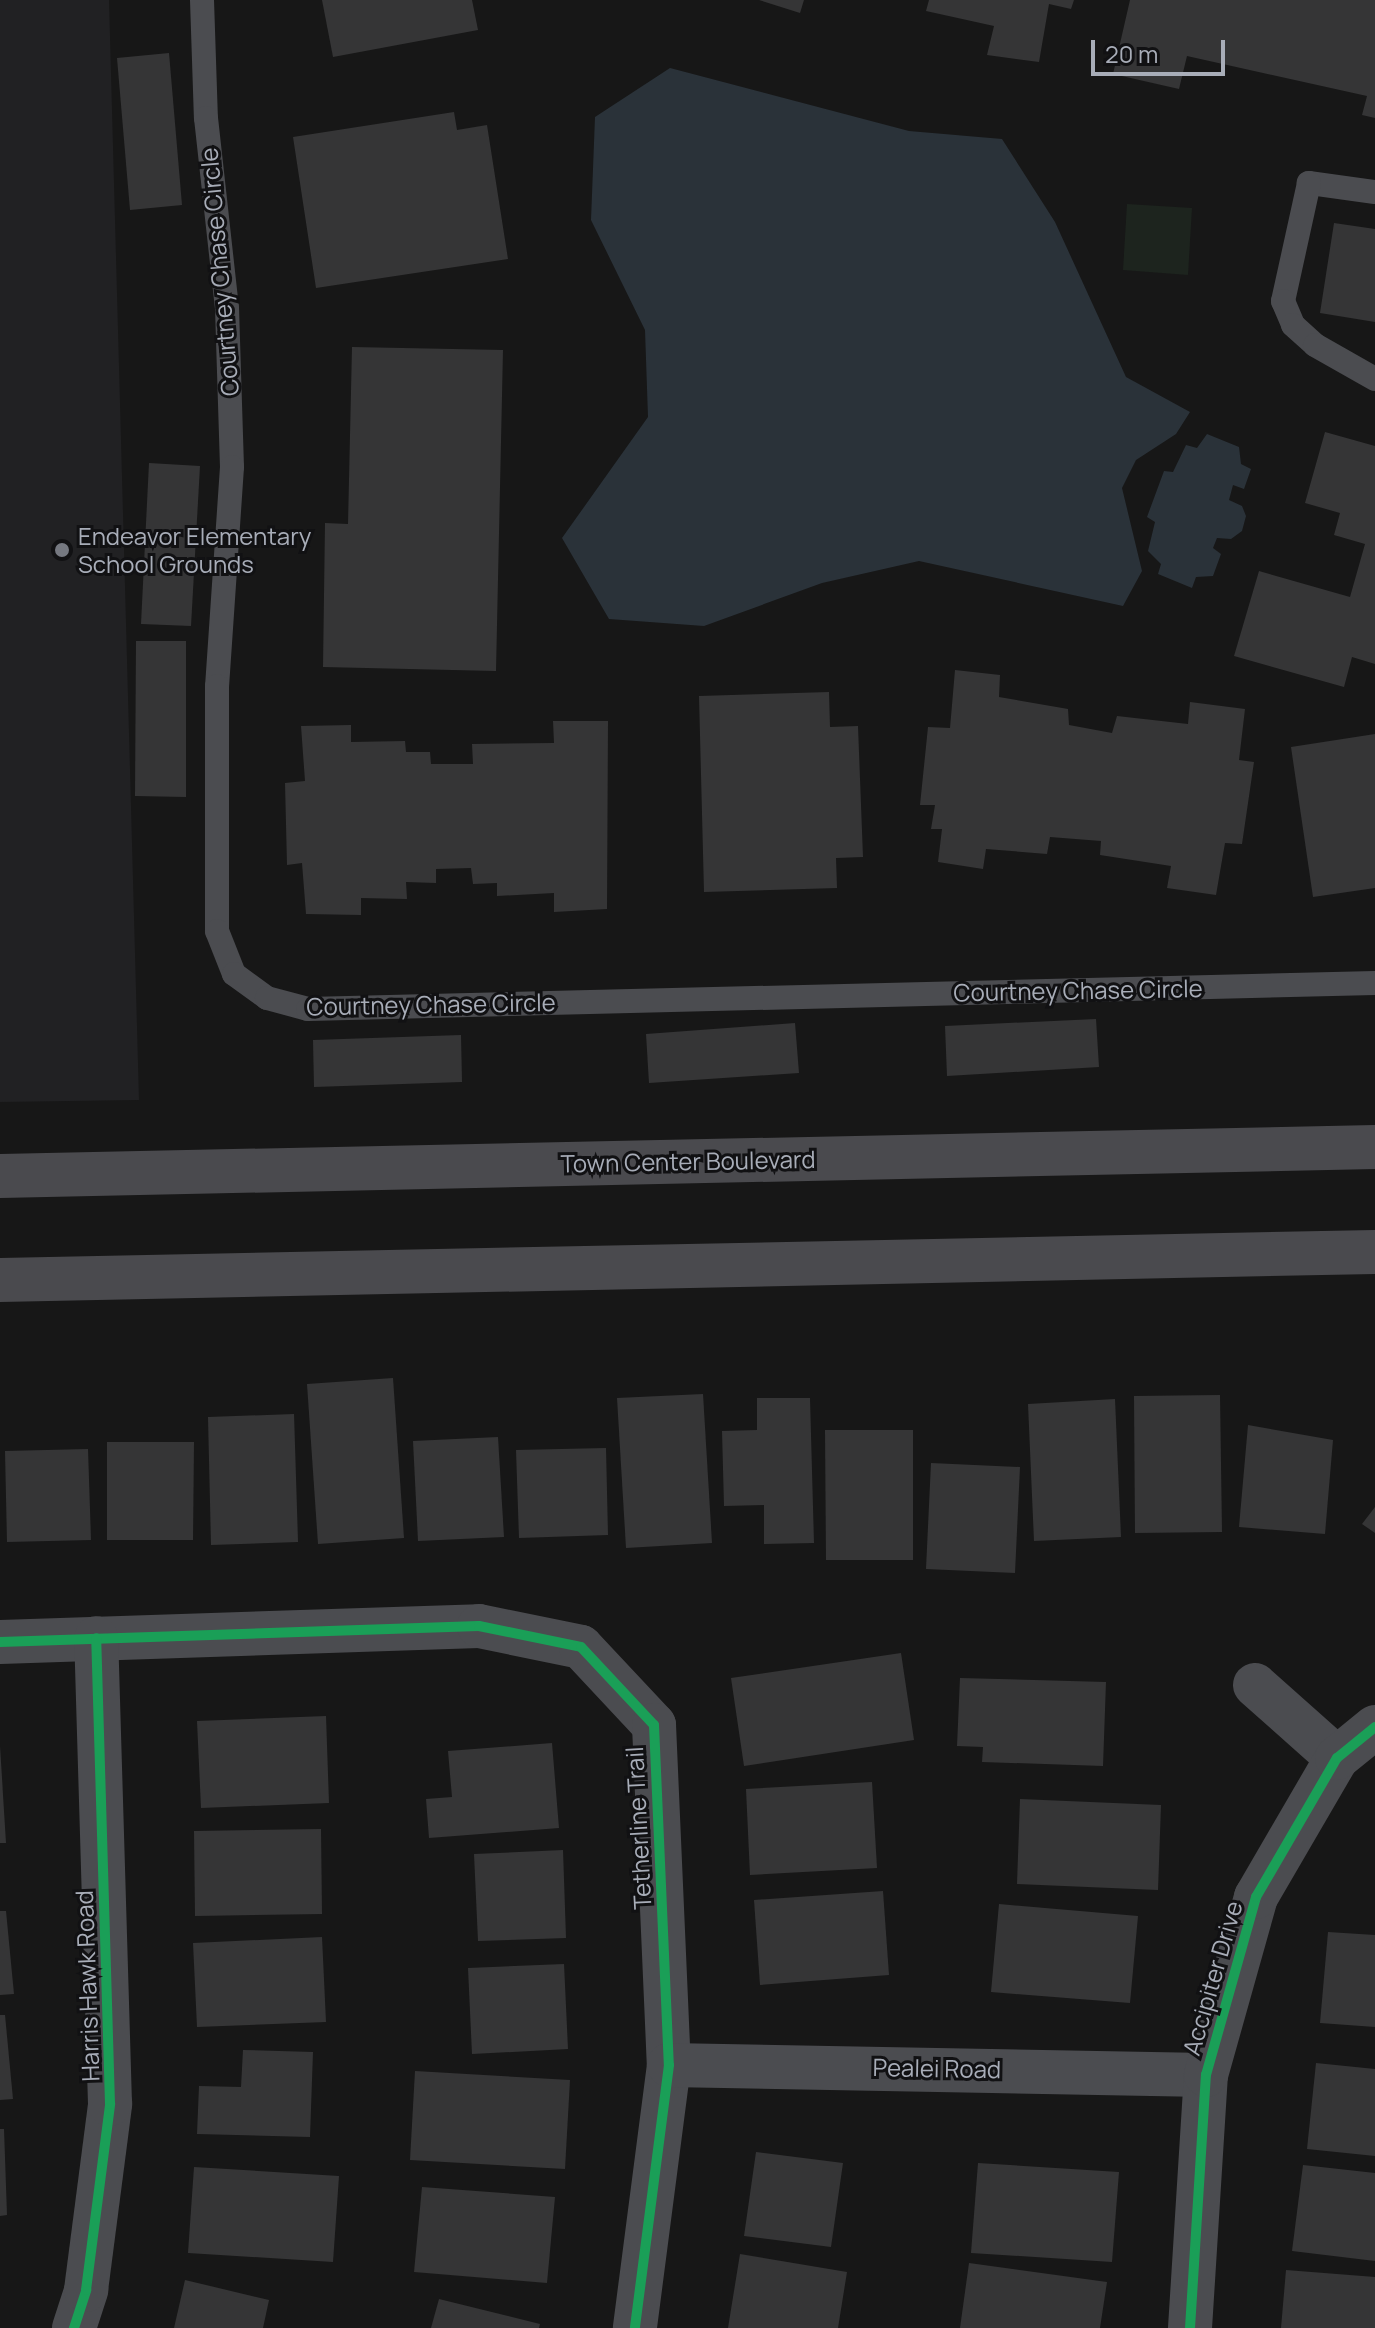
<!DOCTYPE html>
<style>
body{margin:0}
#map{position:relative;width:1375px;height:2328px;overflow:hidden;background:#171717;font-family:Manrope,sans-serif}
div>[style]{position:absolute}
.built>*{inset:0;background:#212123}
.green>*{inset:0;background:#1d241e}
.water>*{inset:0;background:#2a3239}
.building>*{inset:0;background:#353536}
.service>*{height:24px;margin:-12px;padding:0 12px;transform-origin:12px;border-radius:12px;background:#4b4c50}
.minor>*{height:44px;margin:-22px;padding:0 22px;transform-origin:22px;border-radius:22px;background:#4b4c50}
.secondary>*{height:44px;margin:-22px;padding:0 22px;transform-origin:22px;border-radius:22px;background:#4a4a4e}
.cycleway>*{height:10px;margin:-5px;padding:0 5px;transform-origin:5px;border-radius:5px;background:#1a9f57}
.dots>*{width:22px;height:22px;translate:-50% -50%;box-sizing:border-box;border:4px solid #111113;border-radius:50%}
span{translate:-50% -50%;white-space:nowrap;text-align:center;line-height:1.15;-webkit-text-stroke:6px #111113;paint-order:stroke}
.street-label{font-size:24px;color:#a8adb8}
.poi-label{font-size:24px;color:#a8adb8}
.left{translate:0 -50%;text-align:left}
.scale{position:absolute;left:1091px;top:40px;width:134px;height:36px;box-sizing:border-box;border:4px solid #a8adb8;border-top:0;padding-left:10px;font-size:24px;line-height:28px;white-space:nowrap;color:#a8adb8;-webkit-text-stroke:6px #111113;paint-order:stroke}
</style>
<div id="map">
<div class="built">
<div style="clip-path:polygon(0 0,109px 0,139px 1100px,0 1102px)"></div>
</div>
<div class="green">
<div style="clip-path:polygon(1127px 204px,1192px 208px,1188px 275px,1123px 270px)"></div>
</div>
<div class="water">
<div style="clip-path:polygon(670px 68px,909px 131px,1002px 139px,1055px 222px,1126px 377px,1190px 412px,1176px 434px,1136px 460px,1122px 488px,1142px 571px,1123px 606px,919px 561px,822px 583px,704px 626px,609px 619px,562px 538px,648px 417px,645px 330px,591px 220px,595px 117px)"></div>
<div style="clip-path:polygon(1207px 434px,1239px 447px,1241px 464px,1251px 469px,1244px 489px,1233px 485px,1229px 500px,1242px 506px,1246px 516px,1242px 531px,1231px 539px,1217px 538px,1213px 548px,1221px 554px,1213px 576px,1196px 577px,1192px 588px,1158px 574px,1161px 564px,1148px 551px,1155px 522px,1147px 517px,1164px 471px,1173px 472px,1186px 445px,1197px 448px)"></div>
</div>
<div class="building">
<div style="clip-path:polygon(322px 0,472px 0,478px 30px,333px 57px)"></div>
<div style="clip-path:polygon(759px 0,804px 0,800px 13px)"></div>
<div style="clip-path:polygon(929px 0,1074px 0,1071px 9px,1049px 4px,1039px 62px,987px 55px,994px 26px,926px 11px)"></div>
<div style="clip-path:polygon(1130px 0,1375px 0,1375px 118px,1362px 115px,1367px 96px,1187px 56px,1179px 89px,1113px 74px)"></div>
<div style="clip-path:polygon(169px 53px,182px 205px,130px 210px,117px 58px)"></div>
<div style="clip-path:polygon(454px 112px,457px 130px,487px 125px,508px 259px,316px 288px,293px 137px)"></div>
<div style="clip-path:polygon(1334px 223px,1375px 229px,1375px 322px,1320px 313px)"></div>
<div style="clip-path:polygon(352px 347px,503px 350px,496px 671px,323px 667px,325px 523px,348px 524px)"></div>
<div style="clip-path:polygon(1325px 432px,1375px 446px,1375px 664px,1352px 657px,1344px 687px,1234px 656px,1259px 571px,1350px 597px,1365px 544px,1334px 535px,1340px 513px,1305px 503px)"></div>
<div style="clip-path:polygon(149px 463px,200px 466px,191px 626px,141px 624px)"></div>
<div style="clip-path:polygon(136px 641px,186px 641px,186px 797px,135px 796px)"></div>
<div style="clip-path:polygon(955px 670px,1000px 675px,999px 697px,1068px 709px,1069px 725px,1112px 733px,1117px 716px,1188px 724px,1190px 702px,1245px 709px,1239px 760px,1254px 762px,1242px 844px,1225px 843px,1216px 895px,1167px 888px,1171px 866px,1100px 855px,1101px 841px,1050px 837px,1047px 854px,986px 849px,983px 869px,938px 862px,942px 829px,931px 829px,935px 805px,920px 805px,928px 727px,950px 728px)"></div>
<div style="clip-path:polygon(829px 692px,830px 727px,858px 726px,863px 857px,836px 858px,837px 888px,704px 892px,699px 696px)"></div>
<div style="clip-path:polygon(553px 721px,608px 721px,607px 909px,554px 912px,554px 893px,497px 896px,497px 883px,473px 884px,471px 868px,436px 869px,436px 883px,406px 882px,407px 899px,361px 898px,361px 915px,306px 914px,302px 863px,287px 865px,285px 783px,305px 781px,301px 726px,351px 725px,351px 742px,405px 741px,406px 752px,430px 752px,431px 764px,473px 764px,472px 744px,554px 743px)"></div>
<div style="clip-path:polygon(1375px 734px,1375px 888px,1313px 897px,1291px 747px)"></div>
<div style="clip-path:polygon(1096px 1019px,1099px 1067px,947px 1076px,945px 1026px)"></div>
<div style="clip-path:polygon(795px 1023px,799px 1073px,649px 1083px,646px 1034px)"></div>
<div style="clip-path:polygon(461px 1035px,462px 1082px,314px 1087px,313px 1040px)"></div>
<div style="clip-path:polygon(393px 1378px,404px 1538px,318px 1544px,307px 1384px)"></div>
<div style="clip-path:polygon(703px 1394px,712px 1543px,626px 1548px,617px 1398px)"></div>
<div style="clip-path:polygon(1220px 1395px,1222px 1532px,1135px 1533px,1134px 1396px)"></div>
<div style="clip-path:polygon(757px 1398px,810px 1398px,814px 1543px,764px 1544px,764px 1505px,724px 1506px,722px 1431px,757px 1430px)"></div>
<div style="clip-path:polygon(1115px 1399px,1121px 1537px,1034px 1541px,1028px 1404px)"></div>
<div style="clip-path:polygon(294px 1414px,298px 1542px,211px 1545px,208px 1417px)"></div>
<div style="clip-path:polygon(1248px 1425px,1333px 1440px,1325px 1534px,1239px 1527px)"></div>
<div style="clip-path:polygon(825px 1430px,913px 1430px,913px 1560px,826px 1560px)"></div>
<div style="clip-path:polygon(498px 1437px,504px 1537px,418px 1541px,413px 1441px)"></div>
<div style="clip-path:polygon(107px 1442px,194px 1442px,193px 1540px,107px 1540px)"></div>
<div style="clip-path:polygon(606px 1448px,608px 1535px,519px 1538px,516px 1450px)"></div>
<div style="clip-path:polygon(88px 1449px,91px 1540px,7px 1542px,5px 1451px)"></div>
<div style="clip-path:polygon(931px 1463px,1020px 1467px,1015px 1573px,926px 1569px)"></div>
<div style="clip-path:polygon(1375px 1507px,1375px 1533px,1362px 1524px)"></div>
<div style="clip-path:polygon(901px 1653px,914px 1740px,744px 1766px,731px 1678px)"></div>
<div style="clip-path:polygon(960px 1678px,1106px 1682px,1103px 1766px,982px 1762px,983px 1747px,957px 1746px)"></div>
<div style="clip-path:polygon(326px 1716px,329px 1803px,201px 1808px,197px 1721px)"></div>
<div style="clip-path:polygon(552px 1743px,559px 1828px,429px 1838px,426px 1799px,452px 1797px,448px 1751px)"></div>
<div style="clip-path:polygon(0 1746px,6px 1843px,0 1843px)"></div>
<div style="clip-path:polygon(872px 1782px,877px 1868px,750px 1875px,746px 1789px)"></div>
<div style="clip-path:polygon(1020px 1799px,1161px 1805px,1158px 1890px,1017px 1884px)"></div>
<div style="clip-path:polygon(321px 1829px,322px 1914px,195px 1916px,194px 1831px)"></div>
<div style="clip-path:polygon(563px 1850px,566px 1938px,478px 1941px,474px 1854px)"></div>
<div style="clip-path:polygon(883px 1891px,889px 1975px,760px 1985px,754px 1900px)"></div>
<div style="clip-path:polygon(999px 1904px,1138px 1916px,1130px 2003px,991px 1992px)"></div>
<div style="clip-path:polygon(0 1911px,6px 1911px,14px 1994px,0 1995px)"></div>
<div style="clip-path:polygon(1328px 1932px,1375px 1935px,1375px 2027px,1320px 2023px)"></div>
<div style="clip-path:polygon(322px 1937px,326px 2022px,197px 2027px,193px 1943px)"></div>
<div style="clip-path:polygon(564px 1964px,568px 2049px,472px 2054px,468px 1968px)"></div>
<div style="clip-path:polygon(0 2015px,5px 2015px,13px 2099px,0 2100px)"></div>
<div style="clip-path:polygon(243px 2050px,313px 2052px,310px 2137px,197px 2134px,199px 2086px,241px 2087px)"></div>
<div style="clip-path:polygon(1316px 2063px,1375px 2069px,1375px 2156px,1307px 2149px)"></div>
<div style="clip-path:polygon(415px 2071px,570px 2080px,565px 2169px,410px 2160px)"></div>
<div style="clip-path:polygon(0 2129px,4px 2129px,7px 2215px,0 2216px)"></div>
<div style="clip-path:polygon(756px 2152px,843px 2163px,831px 2247px,744px 2236px)"></div>
<div style="clip-path:polygon(978px 2163px,1119px 2172px,1112px 2262px,971px 2253px)"></div>
<div style="clip-path:polygon(1303px 2165px,1375px 2173px,1375px 2261px,1292px 2251px)"></div>
<div style="clip-path:polygon(194px 2167px,339px 2176px,333px 2262px,188px 2253px)"></div>
<div style="clip-path:polygon(422px 2187px,555px 2197px,547px 2283px,414px 2272px)"></div>
<div style="clip-path:polygon(740px 2254px,847px 2272px,838px 2328px,728px 2328px)"></div>
<div style="clip-path:polygon(969px 2263px,1107px 2282px,1100px 2328px,960px 2328px)"></div>
<div style="clip-path:polygon(1286px 2270px,1375px 2277px,1375px 2328px,1281px 2328px)"></div>
<div style="clip-path:polygon(185px 2280px,269px 2300px,263px 2328px,174px 2328px)"></div>
<div style="clip-path:polygon(439px 2299px,540px 2324px,539px 2328px,431px 2328px)"></div>
</div>
<div class="service">
<div style="left:202px;top:0;width:118px;rotate:88.1deg"></div>
<div style="left:206px;top:118px;width:191px;rotate:83.7deg"></div>
<div style="left:227px;top:308px;width:159px;rotate:88.2deg"></div>
<div style="left:232px;top:467px;width:220px;rotate:93.9deg"></div>
<div style="left:217px;top:686px;width:245px;rotate:90deg"></div>
<div style="left:217px;top:931px;width:46px;rotate:68.4deg"></div>
<div style="left:234px;top:974px;width:41px;rotate:36deg"></div>
<div style="left:267px;top:998px;width:42px;rotate:15deg"></div>
<div style="left:308px;top:1009px;width:1067px;rotate:-1.4deg"></div>
<div style="left:1375px;top:192px;width:67px;rotate:-172.2deg"></div>
<div style="left:1309px;top:183px;width:121px;rotate:102.4deg"></div>
<div style="left:1283px;top:301px;width:26px;rotate:67deg"></div>
<div style="left:1293px;top:325px;width:30px;rotate:42deg"></div>
<div style="left:1315px;top:345px;width:69px;rotate:29.5deg"></div>
</div>
<div class="minor">
<div style="left:0;top:1642px;width:479px;rotate:-1.9deg"></div>
<div style="left:479px;top:1626px;width:104px;rotate:11.6deg"></div>
<div style="left:581px;top:1647px;width:107px;rotate:46.9deg"></div>
<div style="left:654px;top:1725px;width:340px;rotate:87.5deg"></div>
<div style="left:669px;top:2065px;width:265px;rotate:97.4deg"></div>
<div style="left:1255px;top:1685px;width:110px;rotate:41.7deg"></div>
<div style="left:669px;top:2065px;width:537px;rotate:1.07deg"></div>
<div style="left:74px;top:2328px;width:40px;rotate:-72deg"></div>
<div style="left:86px;top:2290px;width:188px;rotate:-82.6deg"></div>
<div style="left:110px;top:2104px;width:466px;rotate:-91.7deg"></div>
<div style="left:1190px;top:2328px;width:254px;rotate:-86.4deg"></div>
<div style="left:1206px;top:2075px;width:185px;rotate:-74.3deg"></div>
<div style="left:1256px;top:1897px;width:161px;rotate:-59.8deg"></div>
<div style="left:1337px;top:1758px;width:49px;rotate:-39.2deg"></div>
</div>
<div class="secondary">
<div style="left:0;top:1176px;width:1375px;rotate:-1.21deg"></div>
<div style="left:0;top:1280px;width:1375px;rotate:-1.17deg"></div>
</div>
<div class="cycleway">
<div style="left:0;top:1642px;width:479px;rotate:-1.9deg"></div>
<div style="left:479px;top:1626px;width:104px;rotate:11.6deg"></div>
<div style="left:581px;top:1647px;width:107px;rotate:46.9deg"></div>
<div style="left:654px;top:1725px;width:340px;rotate:87.5deg"></div>
<div style="left:669px;top:2065px;width:265px;rotate:97.4deg"></div>
<div style="left:74px;top:2328px;width:40px;rotate:-72deg"></div>
<div style="left:86px;top:2290px;width:188px;rotate:-82.6deg"></div>
<div style="left:110px;top:2104px;width:466px;rotate:-91.7deg"></div>
<div style="left:1190px;top:2328px;width:254px;rotate:-86.4deg"></div>
<div style="left:1206px;top:2075px;width:185px;rotate:-74.3deg"></div>
<div style="left:1256px;top:1897px;width:161px;rotate:-59.8deg"></div>
<div style="left:1337px;top:1758px;width:49px;rotate:-39.2deg"></div>
</div>
<div class="dots">
<div style="left:62px;top:550px;background:#757880"></div>
</div>
<div class="street-label">
<span style="left:219px;top:272px;rotate:-95deg">Courtney Chase Circle</span>
<span style="left:1078px;top:990px;rotate:-1deg">Courtney Chase Circle</span>
<span style="left:431px;top:1004px;rotate:-1deg">Courtney Chase Circle</span>
<span style="left:688px;top:1161px;rotate:-1deg">Town Center Boulevard</span>
<span style="left:638px;top:1828px;rotate:-93deg">Tetherline Trail</span>
<span style="left:1212px;top:1978px;rotate:-74deg">Accipiter Drive</span>
<span style="left:87px;top:1986px;rotate:-92deg">Harris Hawk Road</span>
<span style="left:937px;top:2068px;rotate:1deg">Pealei Road</span>
</div>
<div class="poi-label">
<span class="left" style="left:78px;top:550px">Endeavor Elementary<br>School Grounds</span>
</div>
<div class="scale">20 m</div>
</div>
